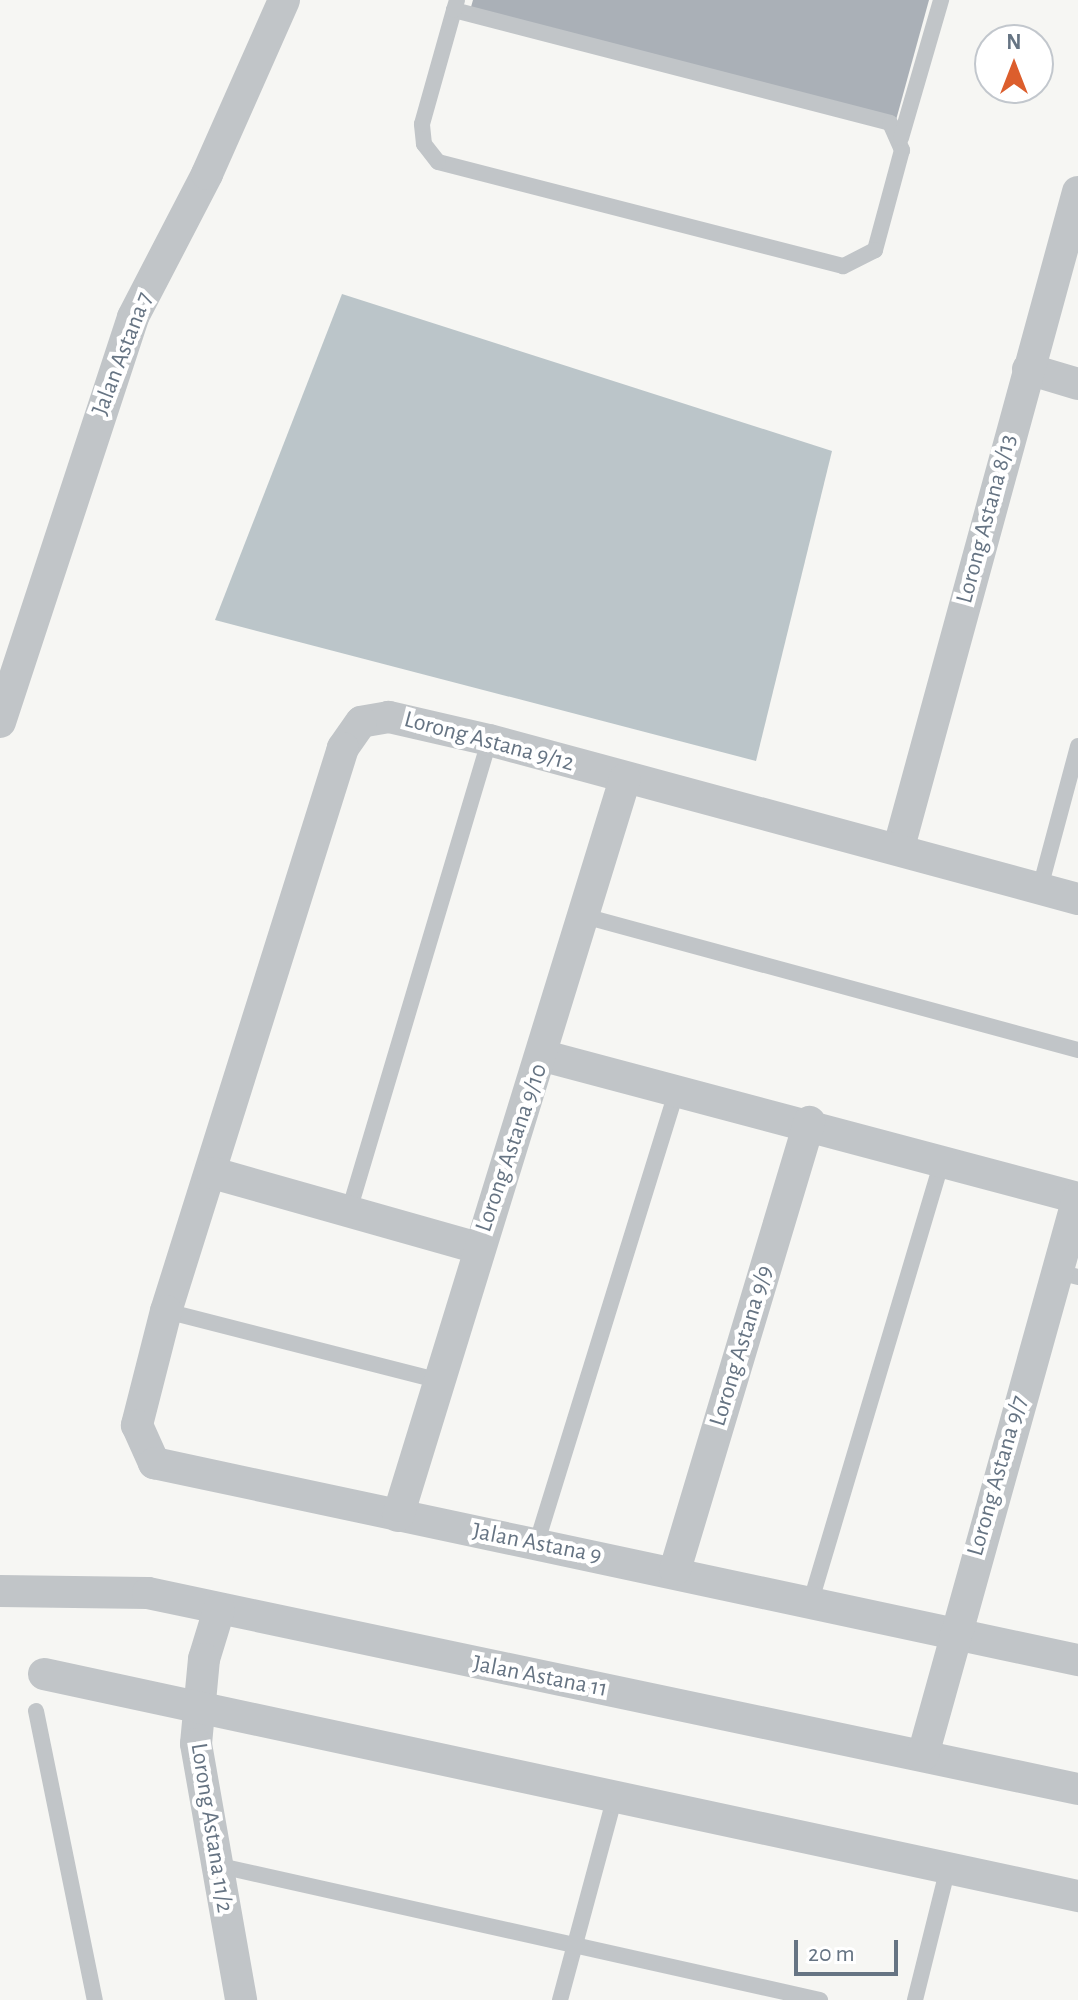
<!DOCTYPE html>
<style>
body{margin:0}
#map{position:relative;width:1078px;height:2000px;overflow:hidden;background:#f6f6f3;font-family:"Alegreya Sans",sans-serif}
div>[style]{position:absolute}
.water>*{inset:0;background:#bbc5c9}
.building>*{inset:0;background:#aab0b7}
.lane>*{height:16px;margin:-8px;padding:0 8px;transform-origin:8px;border-radius:8px;background:#c1c5c8}
.street>*{height:32px;margin:-16px;padding:0 16px;transform-origin:16px;border-radius:16px;background:#c1c5c8}
span{translate:-50% -50%;white-space:nowrap;text-align:center;line-height:1.15;-webkit-text-stroke:8px #fff;paint-order:stroke}
.street-label{font-size:24px;color:#667483}
.north{position:absolute;left:974px;top:24px;width:80px;height:80px;box-sizing:border-box;background:#fff;border:2px solid #c2c7cd;border-radius:50%;rotate:0deg;font-size:22px;font-weight:700;line-height:32px;text-align:center;color:#667483}
.north::after{content:'';display:block;margin:auto;width:28px;height:36px;background:#dc5e2d;clip-path:polygon(50% 0,100% 100%,50% 72%,0 100%)}
.scale{position:absolute;left:794px;top:1940px;width:104px;height:36px;box-sizing:border-box;border:4px solid #667483;border-top:0;padding-left:10px;font-size:24px;line-height:28px;white-space:nowrap;color:#667483;-webkit-text-stroke:6px #fff;paint-order:stroke}
</style>
<div id="map">
<div class="water">
<div style="clip-path:polygon(342px 294px,832px 451px,756px 761px,215px 620px)"></div>
</div>
<div class="building">
<div style="clip-path:polygon(473px 0,929px 0,896px 120px,471px 7px)"></div>
</div>
<div class="lane">
<div style="left:454px;top:10px;width:450px;rotate:14.5deg"></div>
<div style="left:890px;top:123px;width:30px;rotate:66deg"></div>
<div style="left:902px;top:150px;width:104px;rotate:105.1deg"></div>
<div style="left:875px;top:250px;width:36px;rotate:153deg"></div>
<div style="left:843px;top:266px;width:418px;rotate:-165.6deg"></div>
<div style="left:438px;top:162px;width:23px;rotate:-128deg"></div>
<div style="left:424px;top:144px;width:20px;rotate:-96deg"></div>
<div style="left:422px;top:124px;width:118px;rotate:-74.3deg"></div>
<div style="left:454px;top:10px;width:10px;rotate:-73deg"></div>
<div style="left:901px;top:138px;width:144px;rotate:-73.8deg"></div>
<div style="left:1040px;top:888px;width:147px;rotate:-75deg"></div>
<div style="left:584px;top:916px;width:512px;rotate:15.18deg"></div>
<div style="left:349px;top:1211px;width:491px;rotate:-73.4deg"></div>
<div style="left:1058px;top:1272px;width:21px;rotate:14deg"></div>
<div style="left:166px;top:1311px;width:283px;rotate:14.3deg"></div>
<div style="left:536px;top:1545px;width:477px;rotate:-72.8deg"></div>
<div style="left:810px;top:1604px;width:464px;rotate:-73.4deg"></div>
<div style="left:36px;top:1711px;width:295px;rotate:78.5deg"></div>
<div style="left:216px;top:1865px;width:619px;rotate:12.6deg"></div>
<div style="left:560px;top:2000px;width:207px;rotate:-74.9deg"></div>
<div style="left:915px;top:2000px;width:132px;rotate:-76deg"></div>
</div>
<div class="street">
<div style="left:1028px;top:369px;width:52px;rotate:16.7deg"></div>
<div style="left:0;top:722px;width:426px;rotate:-71.8deg"></div>
<div style="left:133px;top:317px;width:161px;rotate:-62.6deg"></div>
<div style="left:207px;top:174px;width:190px;rotate:-66.1deg"></div>
<div style="left:899px;top:847px;width:679px;rotate:-74.72deg"></div>
<div style="left:1078px;top:899px;width:610px;rotate:-164.89deg"></div>
<div style="left:489px;top:740px;width:103px;rotate:-167deg"></div>
<div style="left:389px;top:717px;width:28px;rotate:170deg"></div>
<div style="left:361px;top:722px;width:32px;rotate:125deg"></div>
<div style="left:343px;top:748px;width:590px;rotate:107.45deg"></div>
<div style="left:166px;top:1311px;width:118px;rotate:104.3deg"></div>
<div style="left:137px;top:1425px;width:42px;rotate:65.9deg"></div>
<div style="left:154px;top:1463px;width:945px;rotate:12.04deg"></div>
<div style="left:544px;top:1056px;width:553px;rotate:14.89deg"></div>
<div style="left:213px;top:1173px;width:275px;rotate:15.8deg"></div>
<div style="left:398px;top:1516px;width:771px;rotate:-72.88deg"></div>
<div style="left:675px;top:1570px;width:468px;rotate:-73.3deg"></div>
<div style="left:0;top:1591px;width:148px;rotate:0.8deg"></div>
<div style="left:148px;top:1593px;width:950px;rotate:11.9deg"></div>
<div style="left:219px;top:1610px;width:51px;rotate:107deg"></div>
<div style="left:204px;top:1659px;width:85px;rotate:95.4deg"></div>
<div style="left:196px;top:1744px;width:260px;rotate:80deg"></div>
<div style="left:44px;top:1674px;width:1058px;rotate:12.12deg"></div>
<div style="left:923px;top:1755px;width:578px;rotate:-74.45deg"></div>
</div>
<div class="street-label">
<span style="left:123px;top:354px;rotate:-69deg">Jalan Astana 7</span>
<span style="left:987px;top:519px;rotate:-75deg">Lorong Astana 8/13</span>
<span style="left:489px;top:742px;rotate:15deg">Lorong Astana 9/12</span>
<span style="left:512px;top:1148px;rotate:-71deg">Lorong Astana 9/10</span>
<span style="left:742px;top:1346px;rotate:-73deg">Lorong Astana 9/9</span>
<span style="left:998px;top:1476px;rotate:-74deg">Lorong Astana 9/7</span>
<span style="left:537px;top:1544px;rotate:11deg">Jalan Astana 9</span>
<span style="left:540px;top:1677px;rotate:11deg">Jalan Astana 11</span>
<span style="left:211px;top:1828px;rotate:81deg">Lorong Astana 11/2</span>
</div>
<div class="north">N</div>
<div class="scale">20 m</div>
</div>
